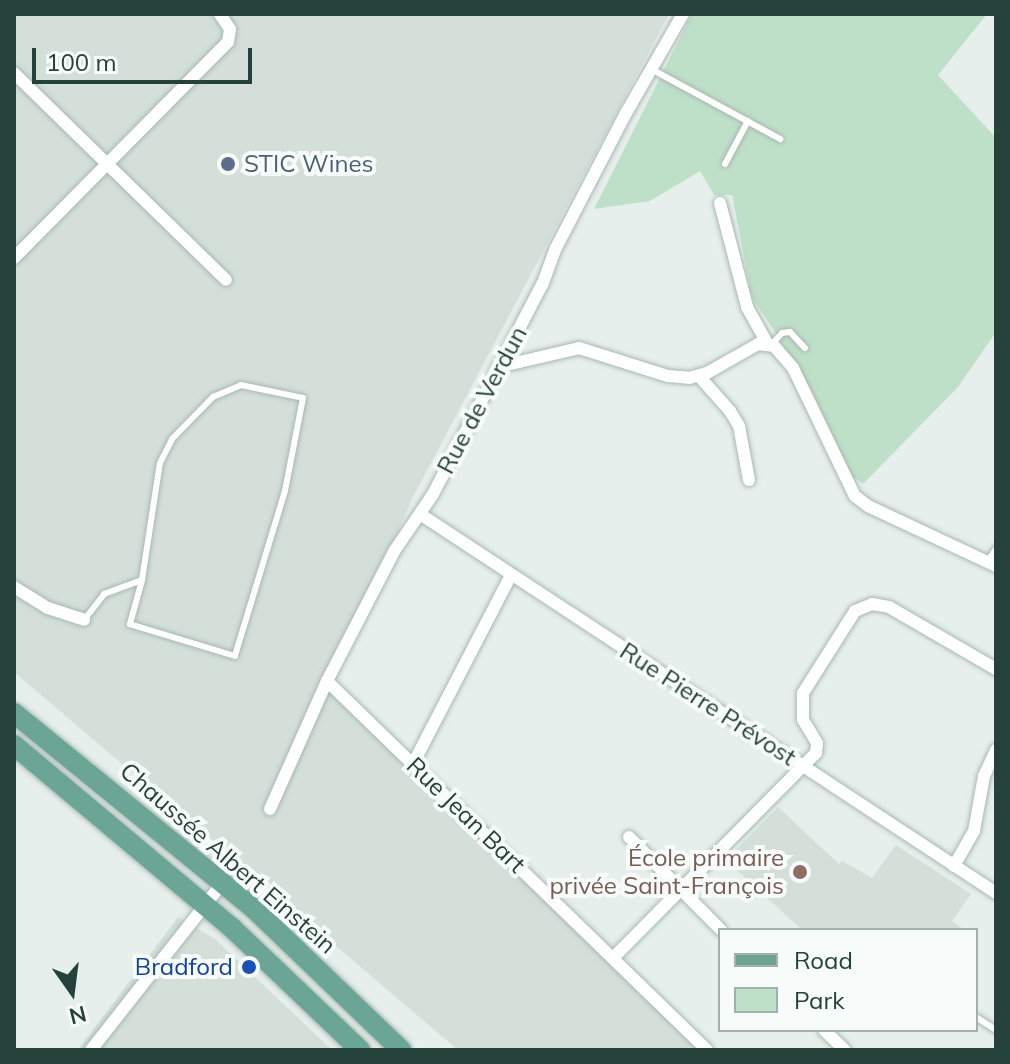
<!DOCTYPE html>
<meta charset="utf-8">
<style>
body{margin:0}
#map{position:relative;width:1010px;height:1064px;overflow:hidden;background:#e6efeb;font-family:Mulish,sans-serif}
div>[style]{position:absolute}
.built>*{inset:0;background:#d4dfda}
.green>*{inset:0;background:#bfe0c8}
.roads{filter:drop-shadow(0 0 2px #a8b8b2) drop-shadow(0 0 2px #a8b8b2)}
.service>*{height:6px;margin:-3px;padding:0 3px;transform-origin:3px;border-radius:3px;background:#fff}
.minor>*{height:12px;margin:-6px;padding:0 6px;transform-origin:6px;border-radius:6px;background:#fff}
.primary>*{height:20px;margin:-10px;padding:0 10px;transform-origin:10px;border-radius:10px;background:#6aa596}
.dots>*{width:22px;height:22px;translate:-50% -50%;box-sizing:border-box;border:4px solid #f7fbf9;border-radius:50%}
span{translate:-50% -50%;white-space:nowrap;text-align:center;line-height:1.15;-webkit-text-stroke:8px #f7fbf9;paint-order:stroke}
.service-label{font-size:24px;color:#4e5e75}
.left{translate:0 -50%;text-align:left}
.street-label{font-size:24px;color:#24423a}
.education-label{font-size:24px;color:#785e54}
.right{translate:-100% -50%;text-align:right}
.transit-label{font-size:24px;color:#164399}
.frame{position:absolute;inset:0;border:16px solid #24423a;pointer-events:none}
.legend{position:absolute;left:718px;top:928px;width:260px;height:104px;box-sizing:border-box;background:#f7fbf9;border:2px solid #a3b1ad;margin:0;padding:10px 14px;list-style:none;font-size:24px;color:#24423a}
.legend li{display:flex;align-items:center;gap:16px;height:40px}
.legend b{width:40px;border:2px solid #a3b1ad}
.north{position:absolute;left:32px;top:952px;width:80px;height:80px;-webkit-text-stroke:6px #f7fbf9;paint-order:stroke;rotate:166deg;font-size:22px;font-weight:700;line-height:32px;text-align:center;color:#24423a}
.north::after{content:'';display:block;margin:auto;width:28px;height:36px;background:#24423a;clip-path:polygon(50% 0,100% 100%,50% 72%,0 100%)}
.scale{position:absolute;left:32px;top:48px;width:220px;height:36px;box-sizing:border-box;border:4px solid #24423a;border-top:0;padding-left:10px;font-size:24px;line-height:28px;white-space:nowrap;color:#24423a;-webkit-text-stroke:6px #f7fbf9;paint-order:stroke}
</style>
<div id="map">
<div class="built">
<div style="clip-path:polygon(14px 14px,669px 14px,413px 497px,329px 692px,708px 1050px,458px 1050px,14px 672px)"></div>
<div style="clip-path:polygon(778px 807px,839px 864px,842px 861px,872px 878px,896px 845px,971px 894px,952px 921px,964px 930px,802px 930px,726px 860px)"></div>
<div style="clip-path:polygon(178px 917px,215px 939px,332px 1050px,78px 1050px)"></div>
</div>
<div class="green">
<div style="clip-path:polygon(692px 14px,987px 14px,938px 75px,996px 138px,996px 332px,958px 387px,863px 484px,852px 476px,778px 336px,752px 298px,732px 195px,714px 195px,700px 171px,650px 201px,594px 209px)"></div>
</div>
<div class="roads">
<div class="service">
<div style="left:653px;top:70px;width:145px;rotate:28.5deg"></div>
<div style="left:725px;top:164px;width:49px;rotate:-61.9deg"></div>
<div style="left:771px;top:345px;width:16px;rotate:-47deg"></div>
<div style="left:782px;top:333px;width:8px;rotate:-7deg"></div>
<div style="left:790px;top:332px;width:22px;rotate:47deg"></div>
<div style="left:987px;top:562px;width:16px;rotate:-55deg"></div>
<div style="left:84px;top:620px;width:33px;rotate:-52deg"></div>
<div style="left:104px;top:594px;width:40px;rotate:-20.2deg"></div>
<div style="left:142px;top:580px;width:118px;rotate:-81.3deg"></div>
<div style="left:160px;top:463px;width:27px;rotate:-63deg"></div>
<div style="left:172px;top:439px;width:59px;rotate:-45.7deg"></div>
<div style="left:213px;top:397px;width:30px;rotate:-23deg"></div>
<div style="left:241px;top:385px;width:63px;rotate:11.8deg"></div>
<div style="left:303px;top:398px;width:95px;rotate:101deg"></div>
<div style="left:285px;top:491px;width:172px;rotate:106.9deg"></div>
<div style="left:235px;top:656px;width:110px;rotate:-163.1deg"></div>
<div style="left:130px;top:624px;width:46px;rotate:-74.7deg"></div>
<div style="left:976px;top:1017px;width:24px;rotate:33deg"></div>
</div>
<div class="minor">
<div style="left:14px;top:73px;width:296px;rotate:44.3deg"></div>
<div style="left:720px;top:203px;width:107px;rotate:75.4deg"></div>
<div style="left:747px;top:307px;width:41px;rotate:60.9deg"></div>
<div style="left:14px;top:258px;width:304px;rotate:-45.3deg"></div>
<div style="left:228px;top:42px;width:13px;rotate:-81deg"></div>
<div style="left:230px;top:29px;width:18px;rotate:-124deg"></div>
<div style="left:498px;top:367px;width:83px;rotate:-13.2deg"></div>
<div style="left:579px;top:348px;width:93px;rotate:17.5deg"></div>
<div style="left:668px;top:376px;width:21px;rotate:5deg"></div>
<div style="left:689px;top:378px;width:19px;rotate:-16deg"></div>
<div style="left:707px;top:373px;width:59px;rotate:-29.6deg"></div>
<div style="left:758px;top:344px;width:16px;rotate:7deg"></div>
<div style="left:774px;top:346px;width:29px;rotate:49deg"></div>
<div style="left:793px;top:368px;width:142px;rotate:64.2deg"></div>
<div style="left:855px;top:496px;width:16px;rotate:38deg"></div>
<div style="left:868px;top:506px;width:141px;rotate:25.1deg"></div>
<div style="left:699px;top:376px;width:47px;rotate:48.5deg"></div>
<div style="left:730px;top:411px;width:17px;rotate:59deg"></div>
<div style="left:739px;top:426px;width:55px;rotate:79.5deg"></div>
<div style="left:420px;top:514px;width:690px;rotate:33.34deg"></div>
<div style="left:14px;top:587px;width:40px;rotate:32deg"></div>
<div style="left:48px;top:608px;width:38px;rotate:18deg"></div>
<div style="left:327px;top:681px;width:530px;rotate:44.16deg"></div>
<div style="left:413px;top:764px;width:213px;rotate:-62.6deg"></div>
<div style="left:270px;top:809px;width:140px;rotate:-66deg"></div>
<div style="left:327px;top:681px;width:148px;rotate:-62.6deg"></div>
<div style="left:395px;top:550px;width:68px;rotate:-55.8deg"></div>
<div style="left:433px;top:494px;width:238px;rotate:-62.5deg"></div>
<div style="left:543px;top:283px;width:37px;rotate:-70deg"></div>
<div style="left:556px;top:248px;width:152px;rotate:-62.6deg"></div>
<div style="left:626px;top:113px;width:114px;rotate:-60.1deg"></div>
<div style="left:629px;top:837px;width:131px;rotate:45.3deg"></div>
<div style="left:954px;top:866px;width:40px;rotate:-60.3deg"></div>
<div style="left:974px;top:831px;width:56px;rotate:-79.7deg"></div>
<div style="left:984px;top:776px;width:29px;rotate:-65deg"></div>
<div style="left:613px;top:958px;width:289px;rotate:-45.3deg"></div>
<div style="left:816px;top:753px;width:10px;rotate:-84deg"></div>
<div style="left:817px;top:743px;width:27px;rotate:-121deg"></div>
<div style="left:803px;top:720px;width:27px;rotate:-90deg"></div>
<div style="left:803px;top:693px;width:97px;rotate:-57.6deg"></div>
<div style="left:855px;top:611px;width:18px;rotate:-22deg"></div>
<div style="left:872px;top:604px;width:17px;rotate:10deg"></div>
<div style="left:889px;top:607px;width:124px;rotate:30.1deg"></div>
<div style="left:824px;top:1030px;width:29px;rotate:44deg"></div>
<div style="left:91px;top:1050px;width:214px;rotate:-51.8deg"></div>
</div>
<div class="primary">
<div style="left:14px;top:713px;width:307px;rotate:39.2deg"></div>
<div style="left:252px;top:907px;width:207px;rotate:43.8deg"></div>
<div style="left:14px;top:745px;width:285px;rotate:40deg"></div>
<div style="left:232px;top:928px;width:177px;rotate:43.6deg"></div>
</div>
</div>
<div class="dots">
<div style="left:228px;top:164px;background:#5c6f8a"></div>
<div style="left:800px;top:872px;background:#8d6e63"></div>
<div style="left:249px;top:967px;background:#1a4fb4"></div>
</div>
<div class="service-label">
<span class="left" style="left:244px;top:164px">STIC Wines</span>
</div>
<div class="street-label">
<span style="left:482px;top:400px;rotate:-62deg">Rue de Verdun</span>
<span style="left:708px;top:704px;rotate:33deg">Rue Pierre Prévost</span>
<span style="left:466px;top:815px;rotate:44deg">Rue Jean Bart</span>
<span style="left:228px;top:858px;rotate:41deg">Chaussée Albert Einstein</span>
</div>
<div class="education-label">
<span class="right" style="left:784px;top:872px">École primaire<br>privée Saint-François</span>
</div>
<div class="transit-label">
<span class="right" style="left:233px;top:967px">Bradford</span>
</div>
<div class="frame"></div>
<ul class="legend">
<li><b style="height:10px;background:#6aa596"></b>Road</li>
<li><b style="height:22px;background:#bfe0c8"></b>Park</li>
</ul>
<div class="north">N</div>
<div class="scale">100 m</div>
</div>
